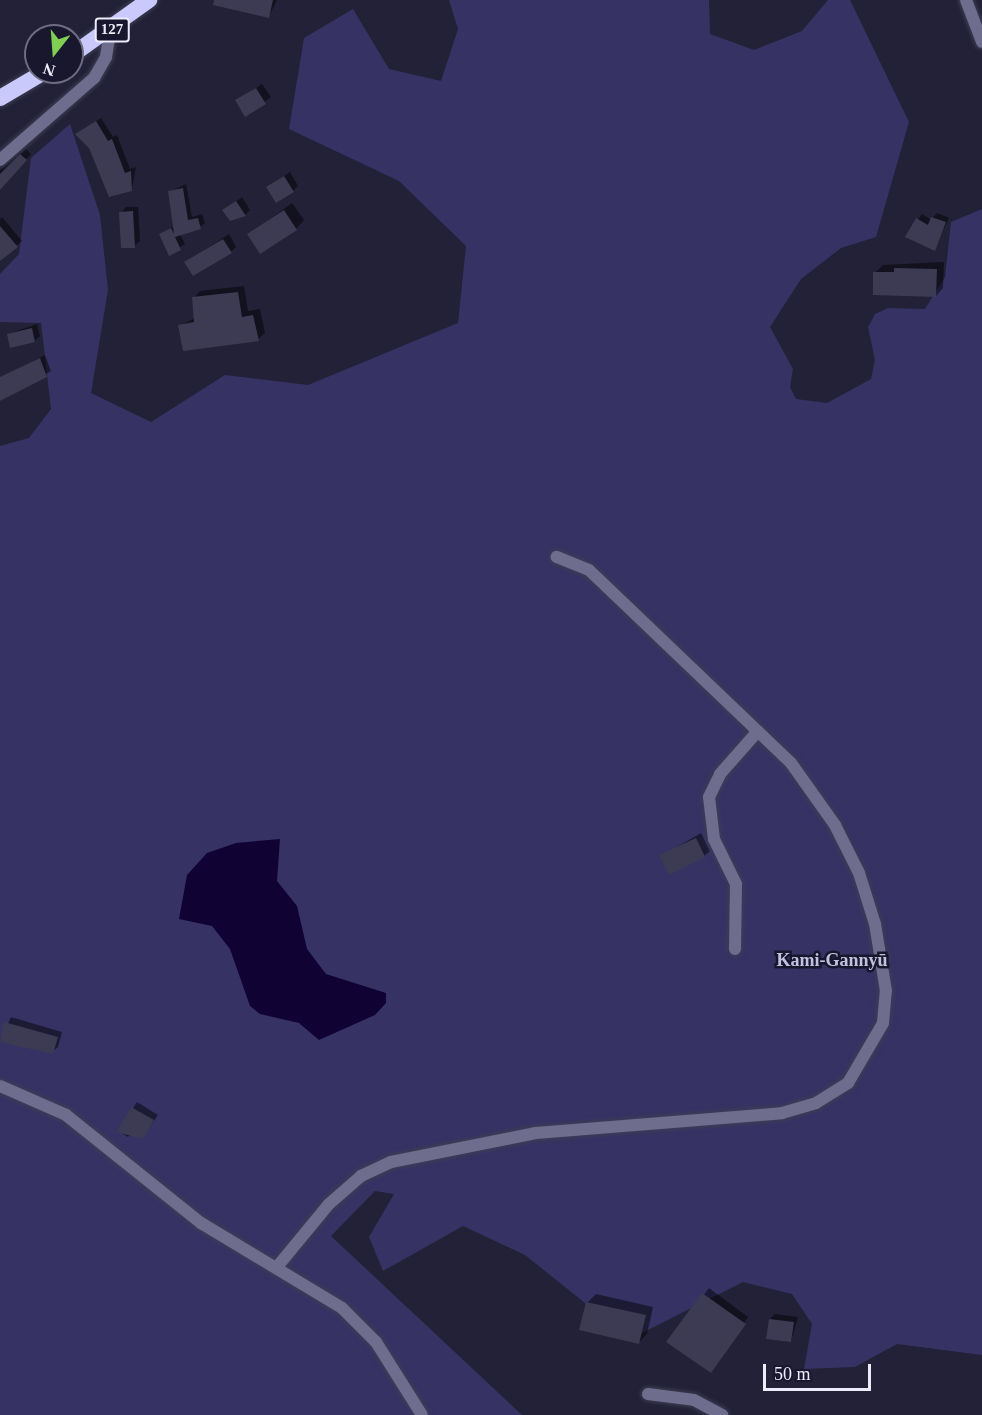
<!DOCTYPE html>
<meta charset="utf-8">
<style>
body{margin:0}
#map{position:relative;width:982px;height:1415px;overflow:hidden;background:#222137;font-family:"Times New Roman",serif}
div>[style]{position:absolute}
.green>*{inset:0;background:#373264}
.water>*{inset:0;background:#100334}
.shadow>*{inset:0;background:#0007}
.building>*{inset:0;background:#3c3b53}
.roads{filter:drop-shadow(0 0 2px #3e3d53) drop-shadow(0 0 2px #3e3d53)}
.minor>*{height:12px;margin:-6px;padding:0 6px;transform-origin:6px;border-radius:6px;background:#6e6d8e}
.tertiary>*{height:12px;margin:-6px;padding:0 6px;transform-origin:6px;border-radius:6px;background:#6e6d8e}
.trunk>*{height:16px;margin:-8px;padding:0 8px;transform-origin:8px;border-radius:8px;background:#cac9fc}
span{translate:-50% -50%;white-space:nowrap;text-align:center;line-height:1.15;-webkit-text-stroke:5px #19172d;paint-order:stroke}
.shield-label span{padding:2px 4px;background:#19172d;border:2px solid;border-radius:4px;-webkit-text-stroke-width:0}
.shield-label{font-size:15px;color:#ececfc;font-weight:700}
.neighbourhood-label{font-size:18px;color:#c2c2e0;font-weight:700}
.north{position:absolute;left:24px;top:24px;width:60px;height:60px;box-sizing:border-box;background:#19172d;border:2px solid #6d6c80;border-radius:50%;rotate:197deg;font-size:16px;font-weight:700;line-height:24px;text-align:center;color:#ececfc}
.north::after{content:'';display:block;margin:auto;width:21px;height:27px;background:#7fd052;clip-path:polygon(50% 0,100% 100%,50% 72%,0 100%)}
.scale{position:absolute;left:763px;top:1364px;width:108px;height:27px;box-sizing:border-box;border:3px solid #ececfc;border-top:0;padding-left:8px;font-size:18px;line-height:21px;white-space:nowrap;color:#ececfc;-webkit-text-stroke:4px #19172d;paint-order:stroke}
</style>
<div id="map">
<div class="green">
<div style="clip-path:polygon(449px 0,709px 0,710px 34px,754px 50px,802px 31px,828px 0,850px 0,909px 122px,876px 237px,841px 248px,801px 279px,770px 327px,793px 369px,790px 387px,796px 399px,827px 403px,871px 379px,875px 360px,868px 327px,875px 314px,888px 308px,925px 309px,945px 277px,951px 222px,982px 209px,982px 1355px,897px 1344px,855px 1367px,804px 1369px,812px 1324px,792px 1294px,743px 1282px,630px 1339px,525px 1255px,463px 1226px,383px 1271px,369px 1237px,394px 1194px,375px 1191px,331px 1236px,522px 1415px,0 1415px,0 446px,29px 438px,51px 409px,41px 323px,0 322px,0 274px,19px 254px,31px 158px,70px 124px,100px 215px,108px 290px,91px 393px,151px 422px,225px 375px,308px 385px,458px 323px,466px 246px,399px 181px,289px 129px,304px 38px,353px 9px,389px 69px,441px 81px,458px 29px)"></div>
</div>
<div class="water">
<div style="clip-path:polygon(280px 839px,277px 881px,297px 906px,307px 949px,326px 974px,386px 993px,386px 1003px,375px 1015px,319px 1040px,299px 1023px,260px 1014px,250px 1006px,230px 949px,212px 926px,179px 919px,187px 875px,207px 853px,236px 843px)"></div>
</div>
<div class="shadow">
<div style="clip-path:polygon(235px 0,277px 0,269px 16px)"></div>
<div style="clip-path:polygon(262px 84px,271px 97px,246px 115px,237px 101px)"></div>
<div style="clip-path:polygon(101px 118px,113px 137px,117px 135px,130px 169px,136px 167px,132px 189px,77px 134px)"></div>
<div style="clip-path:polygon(26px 149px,31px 154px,0 190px,0 170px)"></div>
<div style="clip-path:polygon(290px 172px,298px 186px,293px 191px,268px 187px)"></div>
<div style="clip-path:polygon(186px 184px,192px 217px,202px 214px,205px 224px,180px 234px,185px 244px,170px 254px,161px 234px,174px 226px,169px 192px)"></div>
<div style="clip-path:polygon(242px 197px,250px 210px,245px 215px,224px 210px)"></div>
<div style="clip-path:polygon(292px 203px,304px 220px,296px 229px,248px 235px)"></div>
<div style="clip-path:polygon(126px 207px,138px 207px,140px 241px,134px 246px,121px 213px)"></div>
<div style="clip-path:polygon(937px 213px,949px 218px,934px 249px,907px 236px,922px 214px,931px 220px)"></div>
<div style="clip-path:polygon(2px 217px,22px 241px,0 259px,0 219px)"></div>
<div style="clip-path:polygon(229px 234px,236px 247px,231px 252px,186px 262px)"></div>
<div style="clip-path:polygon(944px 262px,943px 288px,936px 296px,875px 273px,883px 265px)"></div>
<div style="clip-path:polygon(244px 286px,248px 311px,260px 309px,265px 333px,258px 339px,179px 326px,195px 318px,194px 298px,200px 291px)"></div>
<div style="clip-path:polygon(37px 324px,40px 336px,34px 341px,8px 334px)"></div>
<div style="clip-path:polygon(45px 355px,51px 371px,21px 389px,17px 370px)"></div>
<div style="clip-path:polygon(701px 833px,710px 851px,704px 856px,661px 856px)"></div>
<div style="clip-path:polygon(11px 1017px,62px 1032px,58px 1047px,52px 1052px,0 1041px)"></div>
<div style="clip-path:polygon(137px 1102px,158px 1115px,143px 1137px,133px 1132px,128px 1137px,118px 1131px)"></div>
<div style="clip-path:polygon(709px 1288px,748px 1317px,716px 1366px,668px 1342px)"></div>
<div style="clip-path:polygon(596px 1294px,653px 1307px,647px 1334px,639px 1342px,587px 1303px)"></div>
<div style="clip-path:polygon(775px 1314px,798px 1317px,791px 1341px,770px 1319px)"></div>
</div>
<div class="building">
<div style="clip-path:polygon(214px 0,273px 0,269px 18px,213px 5px)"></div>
<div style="clip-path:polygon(256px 88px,266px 104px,245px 117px,235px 100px)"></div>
<div style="clip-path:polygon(96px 121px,108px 141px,112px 139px,125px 173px,131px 171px,132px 191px,109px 197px,89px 148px,75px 134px)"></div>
<div style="clip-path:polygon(20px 154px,27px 160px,0 190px,0 174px)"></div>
<div style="clip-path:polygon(284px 176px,294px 192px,276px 203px,266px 187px)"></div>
<div style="clip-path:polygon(183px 188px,188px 220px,198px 218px,201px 229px,175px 237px,181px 250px,169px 256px,159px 234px,171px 228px,174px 234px,168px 191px)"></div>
<div style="clip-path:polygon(236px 201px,246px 216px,230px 221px,222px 210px)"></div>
<div style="clip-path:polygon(284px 210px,297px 230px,260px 254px,247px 234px)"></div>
<div style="clip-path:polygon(133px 211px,135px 248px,121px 248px,119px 212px)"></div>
<div style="clip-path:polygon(931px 217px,946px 222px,935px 251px,905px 237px,916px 218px,928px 225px)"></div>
<div style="clip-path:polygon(0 226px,18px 247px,0 261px)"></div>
<div style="clip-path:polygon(223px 239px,232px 253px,193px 276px,184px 262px)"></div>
<div style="clip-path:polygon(894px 268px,937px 269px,936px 297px,873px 295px,873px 272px,894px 272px)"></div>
<div style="clip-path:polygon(238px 292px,242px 317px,253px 315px,259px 341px,183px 351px,178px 325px,194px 322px,192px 297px)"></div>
<div style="clip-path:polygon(32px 328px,35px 342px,10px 348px,7px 334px)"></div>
<div style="clip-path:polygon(40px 358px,47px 377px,0 401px,0 377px)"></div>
<div style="clip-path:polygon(696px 838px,705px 857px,669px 875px,659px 855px)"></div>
<div style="clip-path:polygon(4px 1022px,58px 1037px,53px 1054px,0 1042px)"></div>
<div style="clip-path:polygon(131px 1107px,154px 1120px,143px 1139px,116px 1132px)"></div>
<div style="clip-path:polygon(702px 1293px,746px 1324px,711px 1373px,666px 1342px)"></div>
<div style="clip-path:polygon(586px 1302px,646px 1315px,639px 1344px,579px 1330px)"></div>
<div style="clip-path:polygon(769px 1319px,794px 1322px,791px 1342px,766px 1339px)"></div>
</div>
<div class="roads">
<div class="minor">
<div style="left:0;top:160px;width:125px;rotate:-41.1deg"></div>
<div style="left:94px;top:78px;width:24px;rotate:-60deg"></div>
<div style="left:106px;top:57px;width:25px;rotate:-81deg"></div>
<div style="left:735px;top:949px;width:65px;rotate:-89.1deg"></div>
<div style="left:736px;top:884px;width:50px;rotate:-116.1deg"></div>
<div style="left:714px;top:839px;width:42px;rotate:-96.8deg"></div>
<div style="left:709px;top:797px;width:25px;rotate:-64deg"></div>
<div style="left:720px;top:774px;width:57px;rotate:-48.5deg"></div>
<div style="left:0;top:1086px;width:72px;rotate:23.7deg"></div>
<div style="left:66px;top:1115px;width:173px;rotate:38.7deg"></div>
<div style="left:201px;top:1223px;width:165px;rotate:31.1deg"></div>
<div style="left:342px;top:1308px;width:48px;rotate:45deg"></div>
<div style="left:376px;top:1342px;width:86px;rotate:57.8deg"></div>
<div style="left:277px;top:1267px;width:82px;rotate:-50.5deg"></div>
<div style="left:329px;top:1204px;width:43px;rotate:-41.2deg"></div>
<div style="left:361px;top:1176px;width:33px;rotate:-25deg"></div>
<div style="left:391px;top:1162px;width:148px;rotate:-11.3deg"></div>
<div style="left:536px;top:1133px;width:247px;rotate:-4.6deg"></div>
<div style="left:782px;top:1113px;width:35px;rotate:-16deg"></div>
<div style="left:816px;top:1103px;width:38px;rotate:-32deg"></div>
<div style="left:848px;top:1083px;width:69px;rotate:-59.7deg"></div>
<div style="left:883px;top:1023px;width:32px;rotate:-85deg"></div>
<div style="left:886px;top:991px;width:68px;rotate:-99.3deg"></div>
<div style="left:875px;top:924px;width:53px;rotate:-107.4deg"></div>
<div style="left:859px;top:873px;width:54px;rotate:-116.6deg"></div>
<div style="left:835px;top:825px;width:76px;rotate:-125.4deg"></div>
<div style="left:791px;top:763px;width:279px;rotate:-136.3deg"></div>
<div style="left:589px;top:570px;width:35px;rotate:-158deg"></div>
<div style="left:648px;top:1394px;width:46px;rotate:7.4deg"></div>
<div style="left:694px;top:1400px;width:32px;rotate:28deg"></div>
</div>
<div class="tertiary">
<div style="left:966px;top:0;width:45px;rotate:69.1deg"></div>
</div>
<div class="trunk">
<div style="left:72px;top:55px;width:95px;rotate:-35.5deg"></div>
<div style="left:0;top:98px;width:51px;rotate:-30.6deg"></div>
</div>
</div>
<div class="shield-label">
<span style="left:112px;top:30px">127</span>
</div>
<div class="neighbourhood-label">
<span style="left:832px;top:960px">Kami-Gannyū</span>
</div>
<div class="north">N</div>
<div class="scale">50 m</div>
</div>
